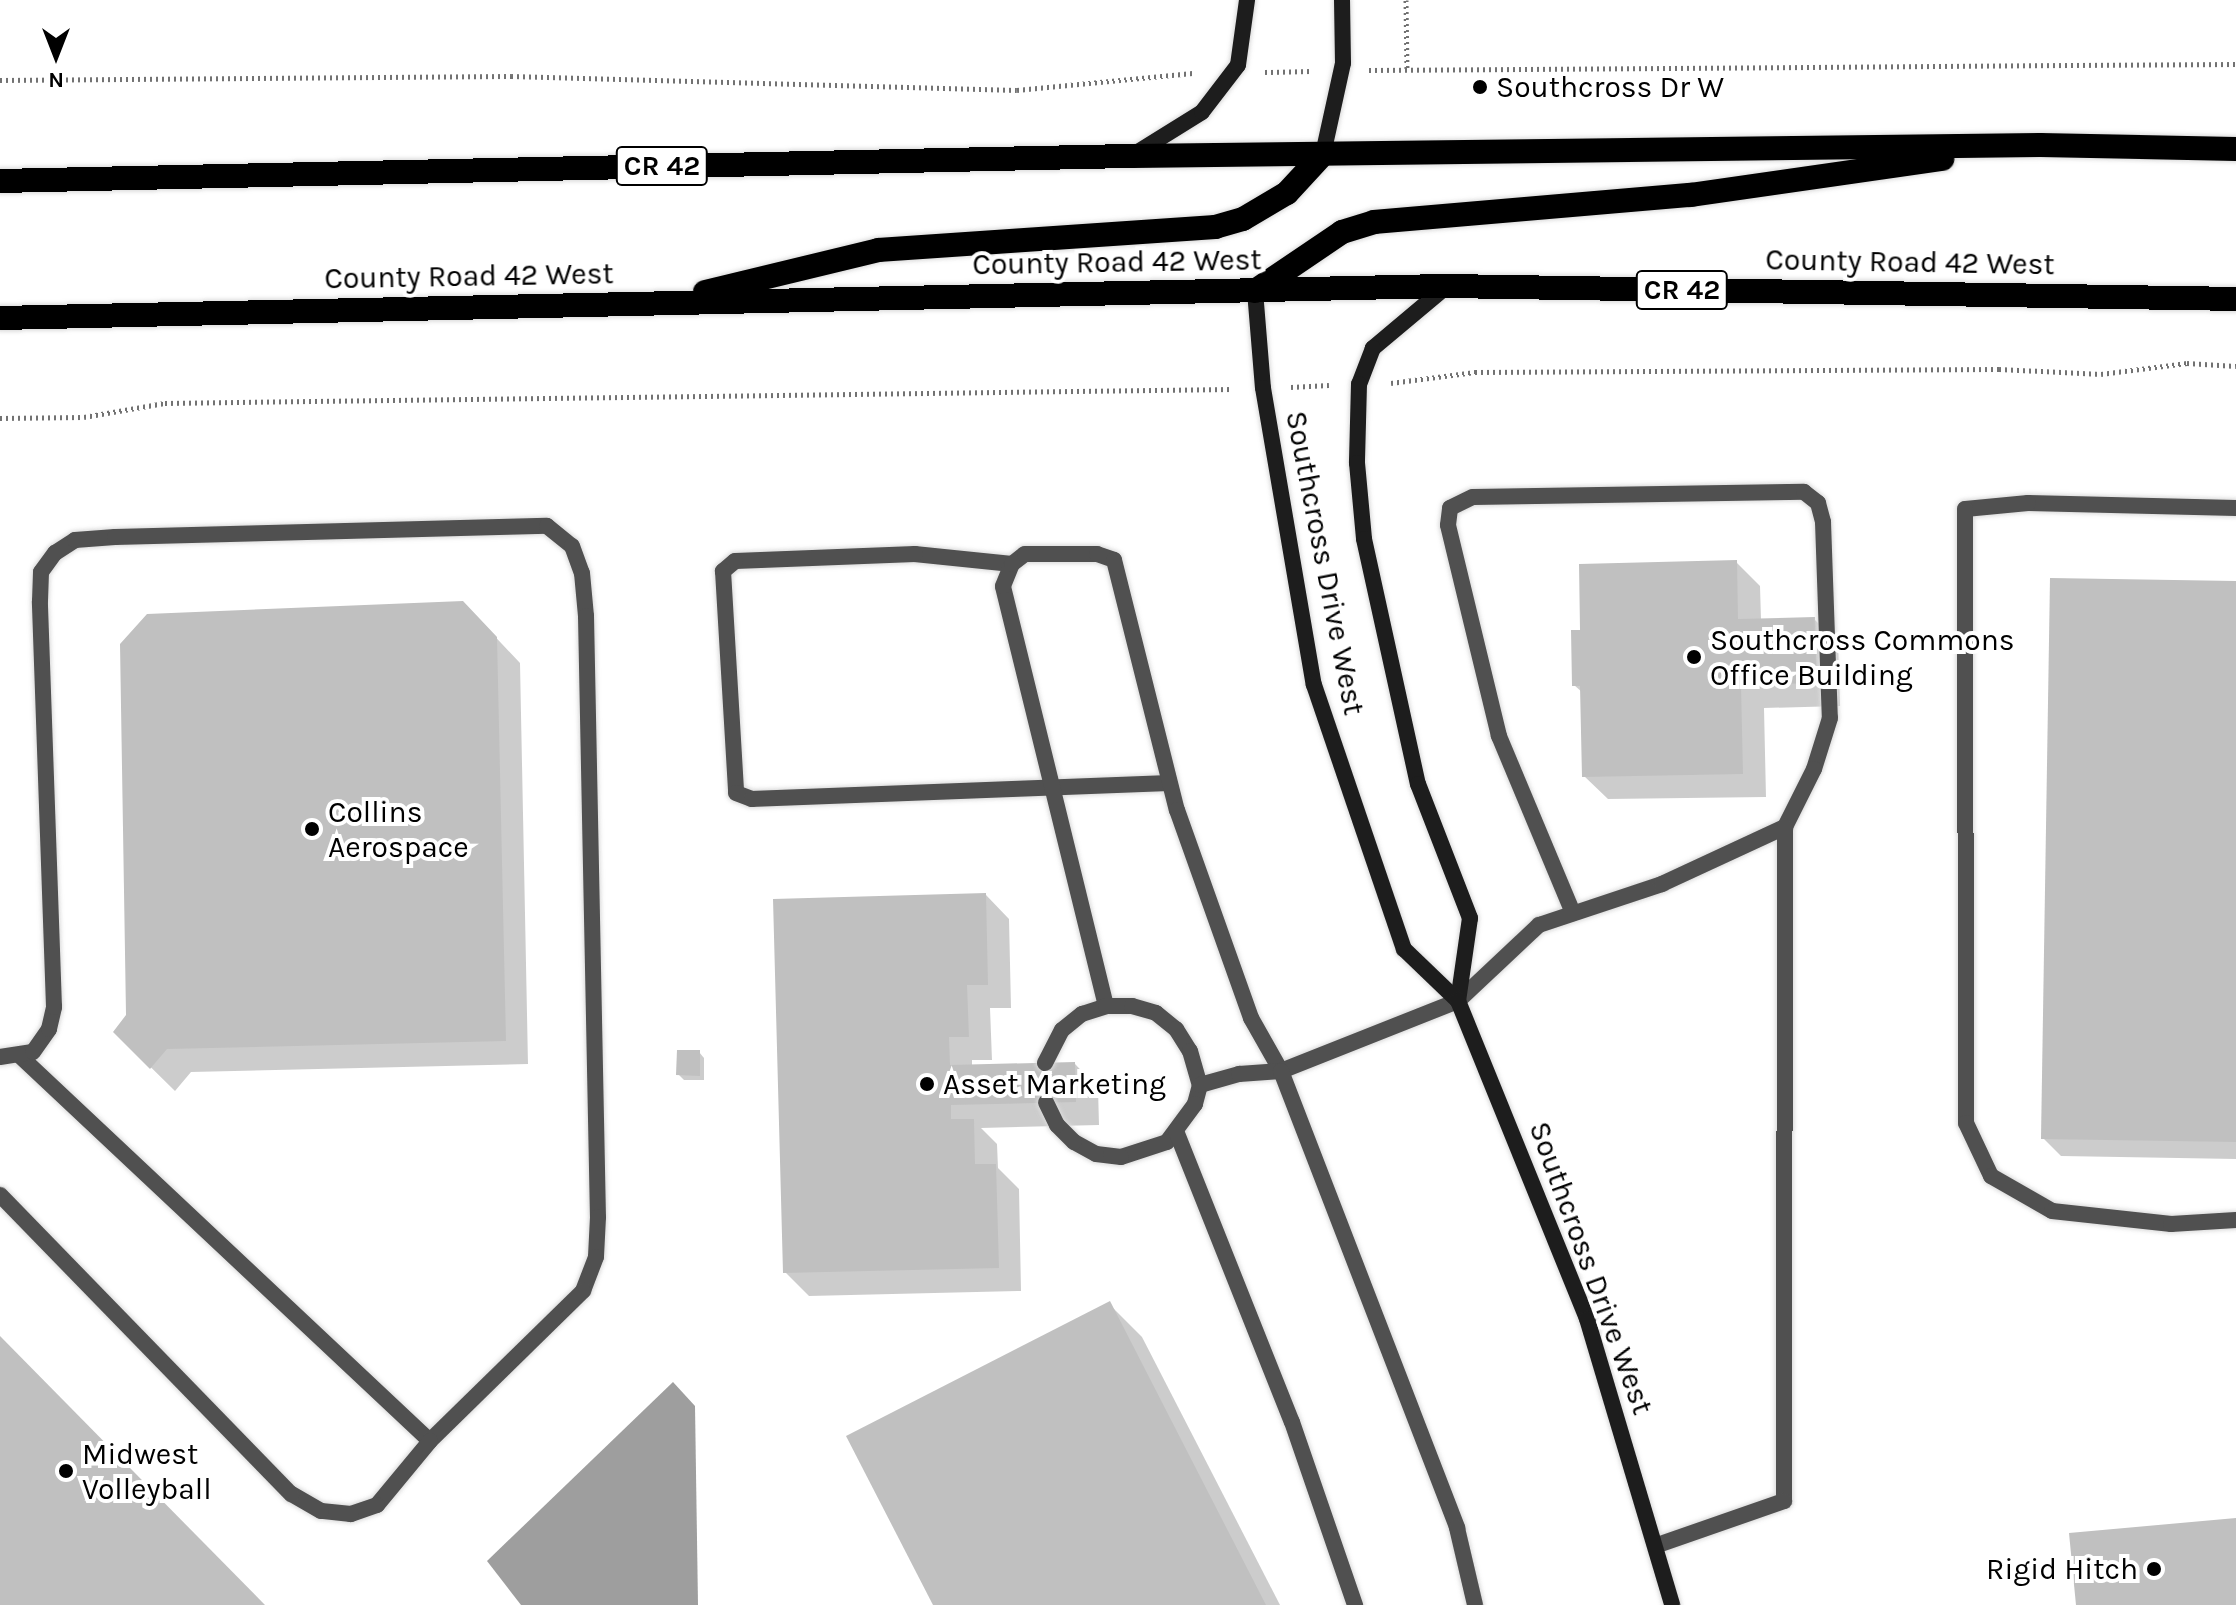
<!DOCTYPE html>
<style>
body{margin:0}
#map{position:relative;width:2236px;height:1605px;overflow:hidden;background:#fff;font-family:Karla,sans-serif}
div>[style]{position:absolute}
.water>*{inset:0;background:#9e9e9e}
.shadow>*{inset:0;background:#0003}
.building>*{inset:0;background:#c0c0c0}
.path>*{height:5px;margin-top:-2.5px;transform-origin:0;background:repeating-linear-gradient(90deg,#727272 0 2px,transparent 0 6px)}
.roads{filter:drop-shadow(0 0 2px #dbdbdb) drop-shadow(0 0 2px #dbdbdb)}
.lane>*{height:16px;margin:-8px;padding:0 8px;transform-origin:8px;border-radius:8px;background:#505050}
.secondary>*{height:16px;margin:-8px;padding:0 8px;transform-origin:8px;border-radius:8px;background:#1d1d1d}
.highway>*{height:24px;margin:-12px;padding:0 12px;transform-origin:12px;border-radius:12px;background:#000}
.dots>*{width:22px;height:22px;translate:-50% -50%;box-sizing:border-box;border:4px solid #fff;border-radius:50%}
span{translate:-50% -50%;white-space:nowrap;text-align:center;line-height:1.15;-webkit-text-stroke:8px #fff;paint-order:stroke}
.shield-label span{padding:2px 6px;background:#fff;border:2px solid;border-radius:6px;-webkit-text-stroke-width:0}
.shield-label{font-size:28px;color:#000;font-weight:700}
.poi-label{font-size:30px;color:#000}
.left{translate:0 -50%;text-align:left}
.right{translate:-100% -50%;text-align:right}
.street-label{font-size:30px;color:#000}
.north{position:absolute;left:16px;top:16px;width:80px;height:80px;-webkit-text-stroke:6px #fff;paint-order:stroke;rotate:180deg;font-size:22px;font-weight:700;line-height:32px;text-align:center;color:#000}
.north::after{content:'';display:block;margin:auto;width:28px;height:36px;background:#000;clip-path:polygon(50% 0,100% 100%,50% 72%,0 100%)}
</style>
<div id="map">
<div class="water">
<div style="clip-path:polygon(673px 1382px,695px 1406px,698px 1605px,521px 1605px,487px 1561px)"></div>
</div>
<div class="shadow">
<div style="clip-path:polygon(1736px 562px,1760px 586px,1761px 620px,1814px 619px,1838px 643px,1840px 706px,1764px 708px,1766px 797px,1608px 799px,1584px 776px,1583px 693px,1574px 685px,1582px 632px)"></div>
<div style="clip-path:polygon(2236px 583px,2236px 1159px,2061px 1156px,2043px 1138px)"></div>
<div style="clip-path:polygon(486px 627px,520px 663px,528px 1064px,191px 1072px,175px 1091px,115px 1032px)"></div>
<div style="clip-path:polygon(986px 895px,1009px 919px,1011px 1008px,990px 1008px,992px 1060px,972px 1060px,972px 1066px,1075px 1064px,1098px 1088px,1099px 1125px,981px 1128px,997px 1144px,998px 1168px,1019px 1189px,1021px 1291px,809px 1296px,785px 1272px)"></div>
<div style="clip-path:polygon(699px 1052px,704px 1058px,704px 1080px,684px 1080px,678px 1074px)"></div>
<div style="clip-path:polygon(1109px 1304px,1142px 1337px,1280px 1605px,935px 1605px)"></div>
</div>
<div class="building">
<div style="clip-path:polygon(1737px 560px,1738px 619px,1815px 617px,1817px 683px,1741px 685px,1743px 774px,1582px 777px,1580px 686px,1572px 686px,1571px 630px,1580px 630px,1579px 564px)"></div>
<div style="clip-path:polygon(2050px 578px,2236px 581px,2236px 1142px,2041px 1139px)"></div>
<div style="clip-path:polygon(463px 601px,497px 637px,506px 1041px,167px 1049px,150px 1069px,113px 1032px,126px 1015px,120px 644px,147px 614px)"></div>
<div style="clip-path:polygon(986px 893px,988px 985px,967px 985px,969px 1037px,949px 1037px,950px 1065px,1075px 1062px,1076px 1102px,951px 1105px,951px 1119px,974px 1119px,975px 1164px,996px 1164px,999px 1268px,783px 1273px,773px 899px)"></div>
<div style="clip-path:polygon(677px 1050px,700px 1050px,700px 1076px,676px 1075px)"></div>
<div style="clip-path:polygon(1110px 1301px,1266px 1605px,933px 1605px,846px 1436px)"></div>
<div style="clip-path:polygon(0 1336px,265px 1605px,0 1605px)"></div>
<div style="clip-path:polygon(2236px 1518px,2236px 1605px,2076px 1605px,2069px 1533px)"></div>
</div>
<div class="path">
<div style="left:1406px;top:0;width:70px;rotate:89.2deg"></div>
<div style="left:1369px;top:70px;width:867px;rotate:-0.4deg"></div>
<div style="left:1265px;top:72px;width:46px;rotate:-1.2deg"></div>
<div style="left:0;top:80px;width:511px;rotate:-0.45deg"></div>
<div style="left:511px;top:76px;width:506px;rotate:1.58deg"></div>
<div style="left:1017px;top:90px;width:179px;rotate:-5.5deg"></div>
<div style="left:1391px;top:383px;width:85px;rotate:-7.5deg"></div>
<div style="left:1475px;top:372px;width:524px;rotate:-0.33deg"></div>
<div style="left:1999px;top:369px;width:102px;rotate:2.8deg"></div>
<div style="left:2101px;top:374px;width:87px;rotate:-7.3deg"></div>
<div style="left:2187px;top:363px;width:49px;rotate:3.5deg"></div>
<div style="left:1291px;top:387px;width:38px;rotate:-3deg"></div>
<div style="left:0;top:418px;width:84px;rotate:-0.7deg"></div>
<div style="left:84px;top:417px;width:82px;rotate:-9.8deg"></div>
<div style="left:165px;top:403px;width:1068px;rotate:-0.75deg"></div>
</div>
<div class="roads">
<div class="lane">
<div style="left:2236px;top:508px;width:208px;rotate:-178.6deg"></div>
<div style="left:2028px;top:503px;width:63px;rotate:174.6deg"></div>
<div style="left:1965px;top:509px;width:614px;rotate:89.91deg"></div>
<div style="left:1966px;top:1123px;width:59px;rotate:64.7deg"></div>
<div style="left:1991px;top:1176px;width:70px;rotate:29.8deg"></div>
<div style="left:2052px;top:1211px;width:120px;rotate:6.2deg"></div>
<div style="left:2171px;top:1224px;width:65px;rotate:-3.5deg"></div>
<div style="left:1012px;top:564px;width:98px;rotate:-174.1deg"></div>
<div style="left:915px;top:554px;width:180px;rotate:177.8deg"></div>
<div style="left:735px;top:561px;width:16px;rotate:140deg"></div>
<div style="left:723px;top:571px;width:222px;rotate:86.6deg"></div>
<div style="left:736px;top:793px;width:17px;rotate:21deg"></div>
<div style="left:752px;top:799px;width:416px;rotate:-2.2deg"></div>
<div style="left:1573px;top:913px;width:192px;rotate:-112.7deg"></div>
<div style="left:1499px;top:736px;width:217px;rotate:-103.6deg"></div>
<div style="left:1448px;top:525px;width:17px;rotate:-83deg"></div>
<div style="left:1450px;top:508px;width:25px;rotate:-26deg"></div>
<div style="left:1473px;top:497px;width:331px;rotate:-0.9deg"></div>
<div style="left:1804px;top:492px;width:18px;rotate:38deg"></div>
<div style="left:1818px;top:503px;width:20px;rotate:75deg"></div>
<div style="left:1823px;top:522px;width:196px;rotate:88deg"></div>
<div style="left:1830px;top:718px;width:53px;rotate:107.4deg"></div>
<div style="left:1814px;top:769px;width:65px;rotate:116.6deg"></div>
<div style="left:1106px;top:1006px;width:432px;rotate:-103.8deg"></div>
<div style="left:1003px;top:586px;width:24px;rotate:-68deg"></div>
<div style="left:1012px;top:564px;width:16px;rotate:-38deg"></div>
<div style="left:1025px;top:554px;width:72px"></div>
<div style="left:1097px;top:554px;width:18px;rotate:19deg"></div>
<div style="left:1114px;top:560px;width:258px;rotate:75.9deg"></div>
<div style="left:1177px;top:810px;width:221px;rotate:70.4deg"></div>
<div style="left:1251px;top:1018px;width:61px;rotate:60.5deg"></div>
<div style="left:1281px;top:1071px;width:190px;rotate:-21.6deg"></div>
<div style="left:1458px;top:1001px;width:111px;rotate:-43.2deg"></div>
<div style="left:1539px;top:925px;width:130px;rotate:-18.4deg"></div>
<div style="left:1662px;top:884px;width:136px;rotate:-24.9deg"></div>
<div style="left:1785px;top:827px;width:674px;rotate:90.09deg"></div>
<div style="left:1784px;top:1501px;width:133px;rotate:160.8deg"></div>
<div style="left:20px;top:1056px;width:562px;rotate:43.2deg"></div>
<div style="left:0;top:1057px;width:33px;rotate:-9deg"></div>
<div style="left:33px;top:1052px;width:28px;rotate:-55deg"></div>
<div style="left:49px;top:1029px;width:23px;rotate:-77deg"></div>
<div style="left:54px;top:1007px;width:406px;rotate:-92deg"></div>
<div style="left:40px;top:601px;width:29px;rotate:-88deg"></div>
<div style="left:41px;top:572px;width:24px;rotate:-54deg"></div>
<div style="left:55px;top:553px;width:24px;rotate:-33deg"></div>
<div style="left:75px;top:540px;width:40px;rotate:-4.3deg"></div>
<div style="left:115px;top:537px;width:432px;rotate:-1.5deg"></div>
<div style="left:547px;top:526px;width:32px;rotate:39deg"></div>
<div style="left:572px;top:546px;width:29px;rotate:70deg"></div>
<div style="left:582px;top:573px;width:43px;rotate:84.7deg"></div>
<div style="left:586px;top:616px;width:601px;rotate:88.86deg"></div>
<div style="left:598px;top:1217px;width:40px;rotate:92.9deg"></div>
<div style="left:596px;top:1257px;width:36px;rotate:111deg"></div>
<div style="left:583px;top:1291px;width:214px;rotate:135.6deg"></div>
<div style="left:430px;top:1441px;width:83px;rotate:129.6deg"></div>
<div style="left:377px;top:1505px;width:28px;rotate:161deg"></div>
<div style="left:351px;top:1514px;width:30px;rotate:-174deg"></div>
<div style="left:321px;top:1511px;width:34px;rotate:-150deg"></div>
<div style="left:291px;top:1494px;width:417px;rotate:-134.2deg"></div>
<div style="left:1045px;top:1063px;width:37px;rotate:-63deg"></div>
<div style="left:1062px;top:1030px;width:26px;rotate:-39deg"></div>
<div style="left:1082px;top:1014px;width:25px;rotate:-18deg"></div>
<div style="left:1106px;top:1006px;width:26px"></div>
<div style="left:1132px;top:1006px;width:25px;rotate:16deg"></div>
<div style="left:1156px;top:1013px;width:26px;rotate:39deg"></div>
<div style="left:1176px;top:1029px;width:26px;rotate:58deg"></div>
<div style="left:1190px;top:1051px;width:35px;rotate:74deg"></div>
<div style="left:1200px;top:1085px;width:20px;rotate:105deg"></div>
<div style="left:1195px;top:1104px;width:47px;rotate:126.4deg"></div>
<div style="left:1167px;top:1142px;width:48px;rotate:161.9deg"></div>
<div style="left:1121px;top:1157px;width:25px;rotate:-173deg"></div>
<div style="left:1096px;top:1154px;width:25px;rotate:-151deg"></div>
<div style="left:1074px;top:1142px;width:24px;rotate:-135deg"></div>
<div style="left:1057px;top:1125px;width:25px;rotate:-116deg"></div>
<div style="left:1200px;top:1085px;width:41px;rotate:-15.8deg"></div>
<div style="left:1239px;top:1074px;width:42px;rotate:-4.1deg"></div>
<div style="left:1281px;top:1071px;width:490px;rotate:68.9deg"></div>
<div style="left:1457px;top:1528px;width:79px;rotate:76.8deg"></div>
<div style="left:1176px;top:1131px;width:313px;rotate:68.3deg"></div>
<div style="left:1292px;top:1422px;width:194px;rotate:71deg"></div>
</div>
<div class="secondary">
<div style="left:1323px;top:154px;width:93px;rotate:-77.6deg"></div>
<div style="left:1343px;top:63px;width:63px;rotate:-90.9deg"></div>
<div style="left:1133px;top:155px;width:81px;rotate:-31.9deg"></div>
<div style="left:1202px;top:112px;width:59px;rotate:-52.5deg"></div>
<div style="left:1238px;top:65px;width:66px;rotate:-82.1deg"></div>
<div style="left:1447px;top:286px;width:97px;rotate:140deg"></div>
<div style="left:1373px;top:348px;width:39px;rotate:111deg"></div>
<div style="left:1359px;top:384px;width:79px;rotate:91.5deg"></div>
<div style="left:1357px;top:463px;width:76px;rotate:84.7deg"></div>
<div style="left:1364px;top:539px;width:251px;rotate:77.6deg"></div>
<div style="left:1418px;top:784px;width:144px;rotate:68.8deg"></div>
<div style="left:1470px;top:918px;width:84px;rotate:98.2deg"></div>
<div style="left:1255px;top:291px;width:97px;rotate:85.3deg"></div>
<div style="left:1263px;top:388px;width:301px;rotate:80.3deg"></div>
<div style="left:1314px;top:685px;width:279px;rotate:71.2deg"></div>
<div style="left:1404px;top:949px;width:75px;rotate:43.9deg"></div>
<div style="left:1458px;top:1001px;width:343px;rotate:67.9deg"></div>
<div style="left:1587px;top:1319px;width:298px;rotate:73.4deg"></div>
</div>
<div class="highway">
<div style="left:0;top:181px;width:1132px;rotate:-1.27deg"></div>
<div style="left:1132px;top:156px;width:908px;rotate:-0.69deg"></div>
<div style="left:2040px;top:145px;width:196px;rotate:1.2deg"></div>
<div style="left:1255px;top:291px;width:105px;rotate:-34.1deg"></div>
<div style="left:1342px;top:232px;width:34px;rotate:-17deg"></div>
<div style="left:1374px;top:222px;width:318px;rotate:-4.9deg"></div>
<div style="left:1691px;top:195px;width:254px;rotate:-8.2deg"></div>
<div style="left:705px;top:292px;width:178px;rotate:-13.6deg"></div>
<div style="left:878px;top:250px;width:338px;rotate:-3.9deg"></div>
<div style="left:1215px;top:227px;width:29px;rotate:-16deg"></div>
<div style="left:1243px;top:219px;width:51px;rotate:-30.6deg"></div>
<div style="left:1287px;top:193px;width:53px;rotate:-47.3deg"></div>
<div style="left:0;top:318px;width:1447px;rotate:-1.27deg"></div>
<div style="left:1447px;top:286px;width:789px;rotate:0.94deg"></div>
</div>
</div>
<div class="dots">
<div style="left:1480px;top:87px;background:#000"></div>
<div style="left:1694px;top:657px;background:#000"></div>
<div style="left:312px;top:829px;background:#000"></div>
<div style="left:927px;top:1084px;background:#000"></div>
<div style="left:66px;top:1471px;background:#000"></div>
<div style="left:2154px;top:1569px;background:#000"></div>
</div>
<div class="shield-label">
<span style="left:662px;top:166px">CR 42</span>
<span style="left:1682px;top:290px">CR 42</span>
</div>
<div class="poi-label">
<span class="left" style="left:1496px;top:87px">Southcross Dr W</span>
<span class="left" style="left:1710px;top:657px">Southcross Commons<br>Office Building</span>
<span class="left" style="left:328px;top:829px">Collins<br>Aerospace</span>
<span class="left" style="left:943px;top:1084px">Asset Marketing</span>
<span class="left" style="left:82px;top:1471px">Midwest<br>Volleyball</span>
<span class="right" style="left:2138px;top:1569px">Rigid Hitch</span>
</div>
<div class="street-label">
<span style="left:1117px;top:262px;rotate:-1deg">County Road 42 West</span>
<span style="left:1910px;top:262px;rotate:1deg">County Road 42 West</span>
<span style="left:469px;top:276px;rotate:-1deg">County Road 42 West</span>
<span style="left:1325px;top:563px;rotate:79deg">Southcross Drive West</span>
<span style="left:1591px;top:1268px;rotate:70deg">Southcross Drive West</span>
</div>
<div class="north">N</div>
</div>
